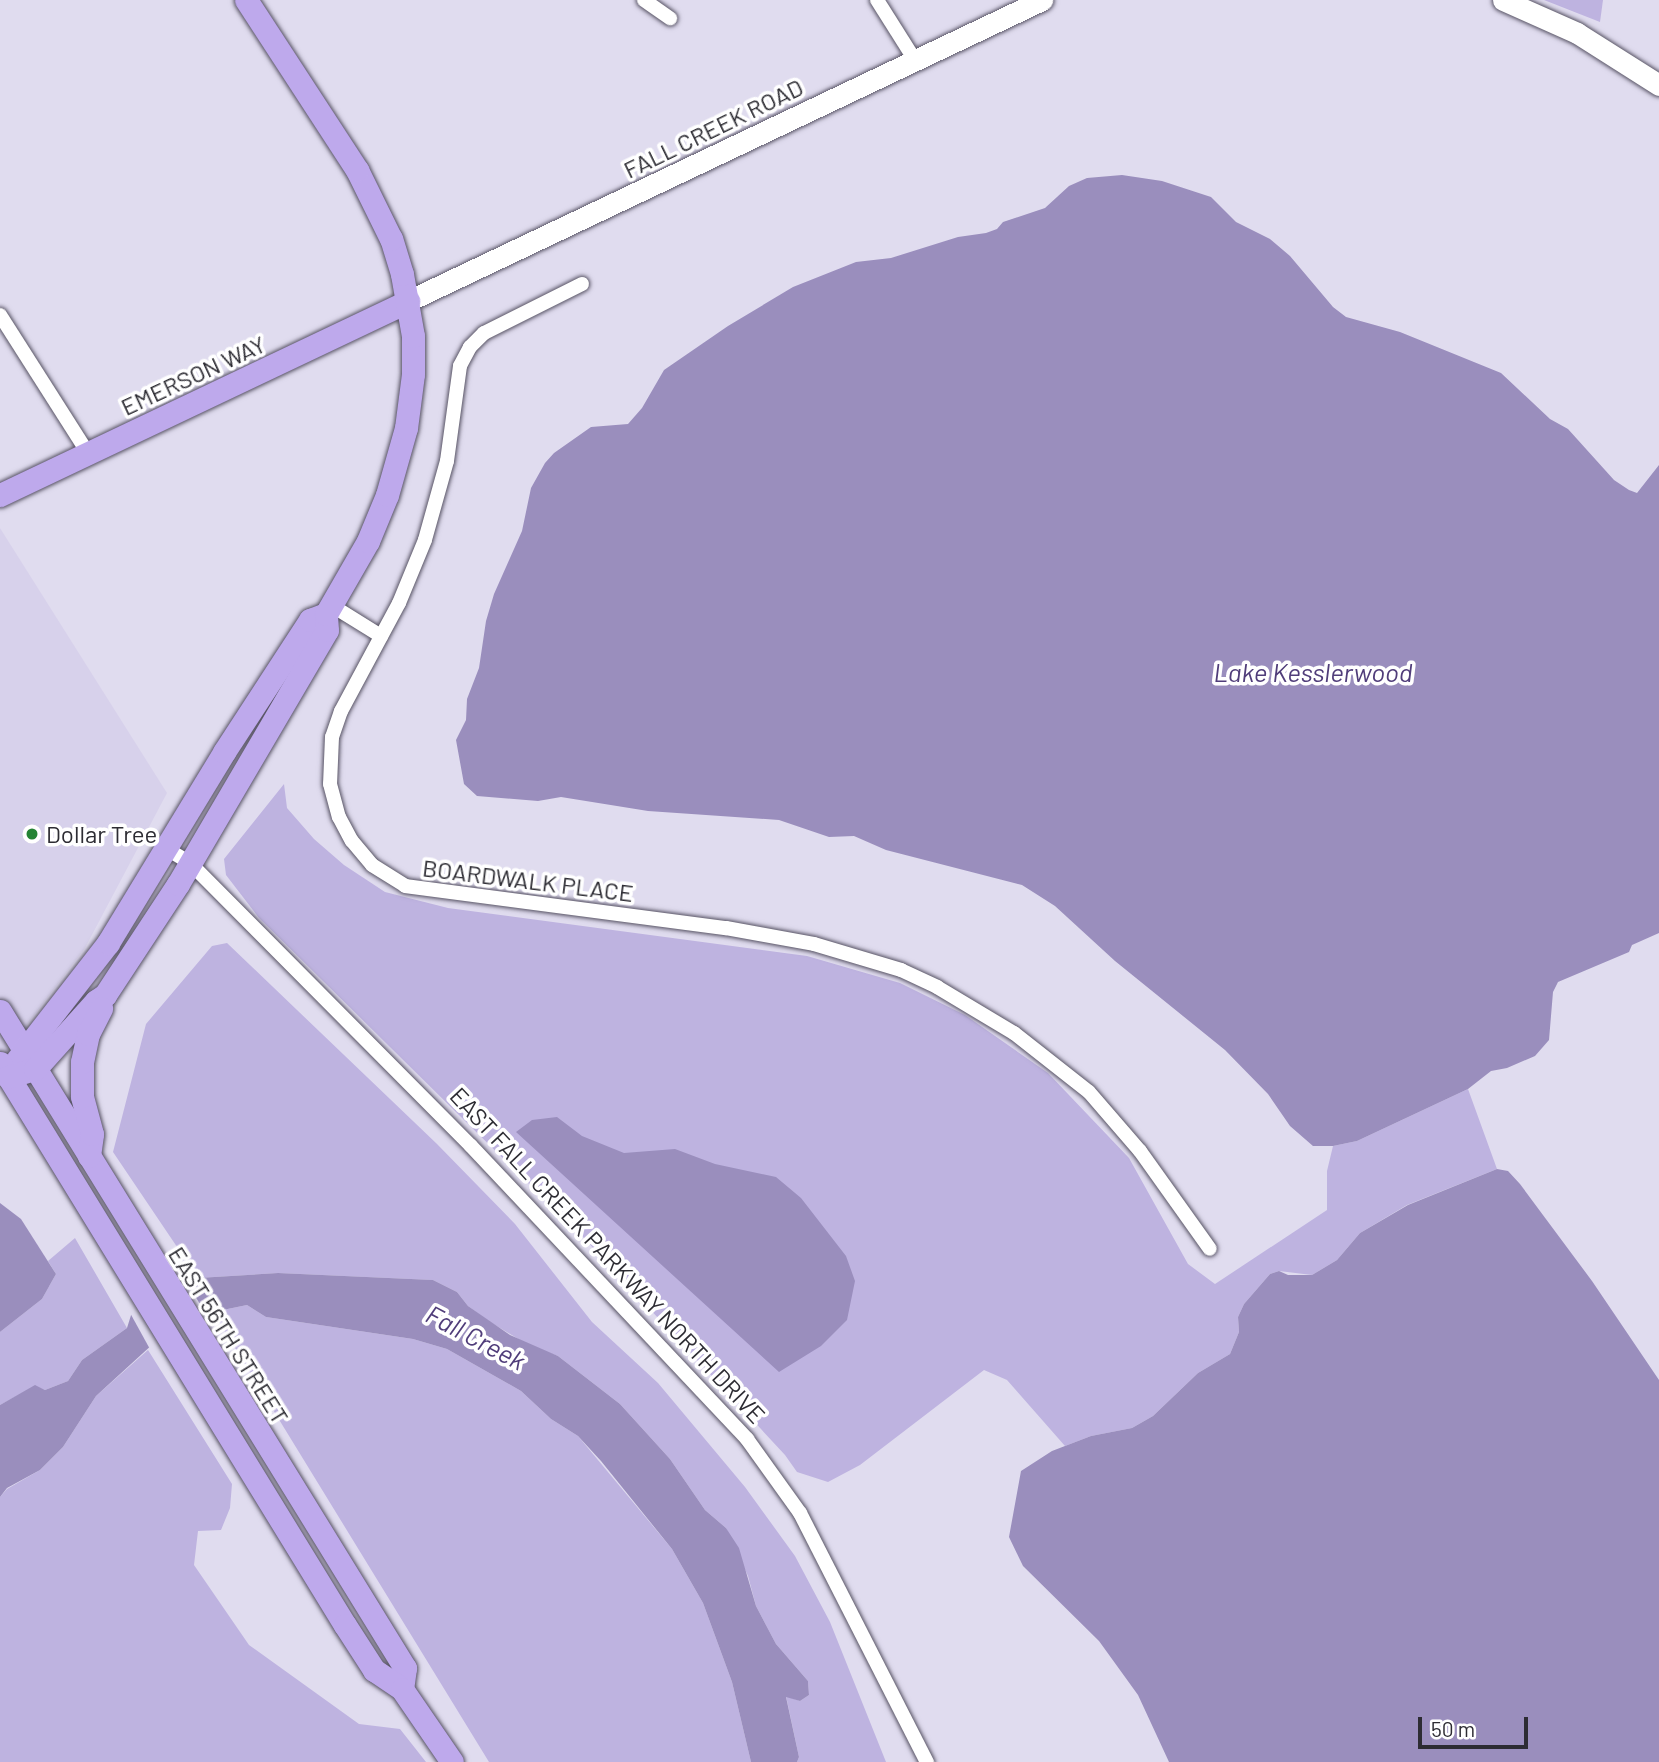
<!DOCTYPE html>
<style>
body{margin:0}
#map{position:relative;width:1659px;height:1762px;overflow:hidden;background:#e0dcef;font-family:Barlow,sans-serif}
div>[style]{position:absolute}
.built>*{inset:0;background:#d7d1eb}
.green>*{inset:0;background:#beb3e0}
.water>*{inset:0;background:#9a8ebd}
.pier>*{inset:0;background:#e0dcef}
.roads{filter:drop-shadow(0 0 2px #575364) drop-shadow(0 0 2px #575364)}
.street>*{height:14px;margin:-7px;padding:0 7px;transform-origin:7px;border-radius:7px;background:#fff}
.secondary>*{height:21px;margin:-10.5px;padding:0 10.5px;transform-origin:10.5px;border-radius:10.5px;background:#fff}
.primary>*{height:23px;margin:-11.5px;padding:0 11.5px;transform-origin:11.5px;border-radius:11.5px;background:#bea9ec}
.dots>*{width:19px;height:19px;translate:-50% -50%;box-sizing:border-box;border:4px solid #fff;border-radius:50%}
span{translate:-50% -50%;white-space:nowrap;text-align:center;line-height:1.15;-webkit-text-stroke:7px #fff;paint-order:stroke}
.street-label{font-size:24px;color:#2d2c33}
.poi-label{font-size:24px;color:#2d2c33}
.left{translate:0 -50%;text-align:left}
.water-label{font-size:26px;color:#503d7a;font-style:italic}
.scale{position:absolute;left:1418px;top:1717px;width:110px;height:32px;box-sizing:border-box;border:4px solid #2d2c33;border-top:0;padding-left:9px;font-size:21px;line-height:24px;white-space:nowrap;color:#2d2c33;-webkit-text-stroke:5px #fff;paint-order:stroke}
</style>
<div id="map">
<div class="built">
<div style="clip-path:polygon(0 528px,167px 793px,85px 948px,0 1060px)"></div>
</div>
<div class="green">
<div style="clip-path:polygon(1544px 0,1603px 0,1600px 22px)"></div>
<div style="clip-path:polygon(284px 784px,287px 808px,314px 839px,344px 865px,385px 892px,448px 908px,807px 956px,900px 983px,965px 1015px,1048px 1073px,1129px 1158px,1188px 1264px,1215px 1284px,1327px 1210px,1327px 1171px,1333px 1146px,1357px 1141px,1468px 1089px,1497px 1169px,1407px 1205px,1360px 1233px,1337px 1260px,1312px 1275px,1279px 1271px,1270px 1274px,1244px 1304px,1238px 1317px,1239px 1332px,1230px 1354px,1198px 1373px,1153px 1416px,1132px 1428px,1091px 1436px,1065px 1446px,1007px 1380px,984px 1370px,860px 1465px,828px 1482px,797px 1472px,785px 1455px,583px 1237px,259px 918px,226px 875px,224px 859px)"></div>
<div style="clip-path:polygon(227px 943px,437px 1144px,515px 1224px,592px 1322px,658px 1383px,745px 1487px,795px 1556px,830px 1622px,886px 1762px,797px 1762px,799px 1757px,786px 1696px,800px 1701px,809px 1695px,808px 1681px,776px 1644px,756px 1606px,748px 1576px,726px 1528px,705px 1510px,670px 1459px,620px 1404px,558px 1356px,530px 1346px,490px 1322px,468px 1306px,457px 1292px,433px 1280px,278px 1273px,198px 1278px,113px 1152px,146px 1024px,212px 946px)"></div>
<div style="clip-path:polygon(75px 1238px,127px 1328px,82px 1360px,68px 1381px,45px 1390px,35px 1386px,0 1405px,0 1332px,42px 1299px,56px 1274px,48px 1261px)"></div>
<div style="clip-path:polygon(247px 1305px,266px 1317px,413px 1339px,447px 1349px,521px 1391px,551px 1419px,578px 1436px,672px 1549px,703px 1603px,732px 1682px,751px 1762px,489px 1762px,213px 1312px)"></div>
<div style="clip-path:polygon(148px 1350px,232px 1484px,230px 1508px,221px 1530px,198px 1531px,194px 1565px,249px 1645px,359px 1724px,400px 1729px,426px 1762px,0 1762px,0 1497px,7px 1489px,40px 1470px,63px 1447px,96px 1396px)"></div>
</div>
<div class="water">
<div style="clip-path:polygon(1122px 175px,1162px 181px,1211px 197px,1236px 222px,1270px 239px,1290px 256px,1333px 307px,1346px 317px,1400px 332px,1501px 373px,1550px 419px,1568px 429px,1614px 480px,1629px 490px,1637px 493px,1659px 465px,1659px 933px,1632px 945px,1629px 952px,1558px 982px,1553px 992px,1549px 1040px,1535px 1056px,1507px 1068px,1491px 1071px,1468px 1089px,1357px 1141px,1333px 1146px,1313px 1146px,1290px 1126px,1268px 1094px,1225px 1050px,1115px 961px,1055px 906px,1022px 885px,886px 850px,854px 836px,829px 837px,779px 820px,648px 811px,561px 797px,538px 801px,477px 796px,464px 784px,456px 740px,466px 720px,467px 699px,479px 668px,486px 621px,494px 594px,522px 531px,531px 488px,545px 463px,554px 453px,591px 427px,628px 424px,642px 408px,664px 370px,728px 326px,793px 287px,856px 262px,891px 258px,958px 237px,986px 233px,997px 229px,1003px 222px,1045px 208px,1069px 186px,1087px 178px)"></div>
<div style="clip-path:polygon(557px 1117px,582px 1136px,624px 1153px,675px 1149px,715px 1164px,776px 1177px,801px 1198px,846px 1256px,855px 1281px,847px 1320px,821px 1346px,779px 1372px,516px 1132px,532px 1120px)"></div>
<div style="clip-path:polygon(1497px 1169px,1508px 1171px,1520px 1184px,1592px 1281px,1659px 1380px,1659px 1762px,1169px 1762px,1138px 1695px,1099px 1641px,1023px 1566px,1009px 1537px,1021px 1471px,1052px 1451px,1091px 1436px,1132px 1428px,1153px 1416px,1198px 1373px,1230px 1354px,1239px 1332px,1238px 1317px,1244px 1304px,1270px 1274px,1279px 1271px,1288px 1275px,1312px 1275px,1337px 1260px,1360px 1233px,1408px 1205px)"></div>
<div style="clip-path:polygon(0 1203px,21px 1219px,56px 1274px,42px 1299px,0 1332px)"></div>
<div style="clip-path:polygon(278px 1273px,433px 1280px,457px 1292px,468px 1306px,510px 1335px,558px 1356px,620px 1404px,670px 1459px,705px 1510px,726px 1528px,739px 1548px,756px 1606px,776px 1644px,808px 1681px,809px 1695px,800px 1701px,786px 1697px,799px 1757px,797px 1762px,751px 1762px,732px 1682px,703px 1603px,672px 1549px,601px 1461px,578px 1436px,551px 1419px,521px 1391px,447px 1349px,413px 1339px,266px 1317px,247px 1305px,213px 1312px,154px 1343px,96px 1396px,63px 1447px,40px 1470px,7px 1488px,0 1497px,0 1405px,35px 1385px,45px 1390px,68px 1381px,82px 1360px,127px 1328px,132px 1312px,198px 1278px)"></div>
</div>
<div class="pier">
<div style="clip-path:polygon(186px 1281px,209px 1319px,151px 1351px,129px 1311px)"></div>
</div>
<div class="roads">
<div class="street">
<div style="left:644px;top:0;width:32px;rotate:35deg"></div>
<div style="left:877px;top:0;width:71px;rotate:57.7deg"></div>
<div style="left:582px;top:284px;width:110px;rotate:153.4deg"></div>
<div style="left:484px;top:333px;width:20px;rotate:135deg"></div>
<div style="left:470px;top:347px;width:21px;rotate:118deg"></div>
<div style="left:460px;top:366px;width:96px;rotate:97.8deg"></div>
<div style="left:447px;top:461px;width:82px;rotate:105.6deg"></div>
<div style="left:425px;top:540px;width:68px;rotate:112.4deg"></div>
<div style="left:399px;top:603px;width:123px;rotate:118.2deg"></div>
<div style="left:341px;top:711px;width:28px;rotate:109deg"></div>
<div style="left:332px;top:737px;width:47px;rotate:92.4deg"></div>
<div style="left:330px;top:784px;width:34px;rotate:75deg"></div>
<div style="left:339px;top:817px;width:27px;rotate:62deg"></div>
<div style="left:352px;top:841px;width:31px;rotate:50deg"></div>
<div style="left:372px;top:865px;width:39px;rotate:32deg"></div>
<div style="left:405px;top:886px;width:324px;rotate:7.5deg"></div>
<div style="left:726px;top:928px;width:89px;rotate:10.3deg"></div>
<div style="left:814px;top:944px;width:91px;rotate:16.6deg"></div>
<div style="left:901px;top:970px;width:40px;rotate:25deg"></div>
<div style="left:937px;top:987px;width:90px;rotate:30.9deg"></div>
<div style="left:1014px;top:1033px;width:95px;rotate:38.2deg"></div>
<div style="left:1089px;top:1092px;width:78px;rotate:49.2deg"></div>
<div style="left:1140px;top:1151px;width:120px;rotate:54.5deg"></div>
<div style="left:0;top:315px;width:164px;rotate:57.5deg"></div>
<div style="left:331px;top:605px;width:59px;rotate:31.8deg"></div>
<div style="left:167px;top:849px;width:27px;rotate:31deg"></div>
<div style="left:190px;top:863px;width:399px;rotate:45.2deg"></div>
<div style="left:471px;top:1146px;width:403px;rotate:46.7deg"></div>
<div style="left:747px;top:1439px;width:91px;rotate:54.4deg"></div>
<div style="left:800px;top:1513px;width:280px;rotate:63deg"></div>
</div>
<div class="secondary">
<div style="left:1503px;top:0;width:81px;rotate:24deg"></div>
<div style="left:1577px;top:33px;width:97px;rotate:32.4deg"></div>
<div style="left:408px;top:301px;width:702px;rotate:-25.4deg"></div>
</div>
<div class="primary">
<div style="left:0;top:495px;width:452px;rotate:-25.4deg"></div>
<div style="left:0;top:1011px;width:772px;rotate:58.35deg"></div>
<div style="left:405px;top:1668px;width:21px;rotate:98deg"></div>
<div style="left:17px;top:1060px;width:148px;rotate:-52.1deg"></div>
<div style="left:108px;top:943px;width:223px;rotate:-58.7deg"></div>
<div style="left:224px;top:752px;width:158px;rotate:-56.9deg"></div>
<div style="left:310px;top:620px;width:17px;rotate:-21deg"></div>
<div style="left:0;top:1063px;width:659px;rotate:58.46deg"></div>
<div style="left:345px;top:1625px;width:54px;rotate:57.2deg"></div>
<div style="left:374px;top:1670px;width:34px;rotate:34deg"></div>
<div style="left:402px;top:1689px;width:88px;rotate:55.6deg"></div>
<div style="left:8px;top:1077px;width:28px;rotate:-17deg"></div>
<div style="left:35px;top:1069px;width:91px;rotate:-48.1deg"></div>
<div style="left:96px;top:1001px;width:11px;rotate:-34deg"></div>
<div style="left:105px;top:995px;width:133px;rotate:-56.7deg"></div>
<div style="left:178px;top:884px;width:294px;rotate:-59.6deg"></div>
<div style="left:327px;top:630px;width:16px;rotate:-94deg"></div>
<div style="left:326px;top:614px;width:84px;rotate:-60.1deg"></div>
<div style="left:368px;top:541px;width:50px;rotate:-67.6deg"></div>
<div style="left:387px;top:495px;width:70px;rotate:-74.2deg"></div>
<div style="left:406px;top:428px;width:54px;rotate:-82.6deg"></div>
<div style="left:413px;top:374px;width:38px;rotate:-90deg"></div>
<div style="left:413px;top:336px;width:63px;rotate:-100.1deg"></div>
<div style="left:402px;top:274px;width:37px;rotate:-107deg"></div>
<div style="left:391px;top:239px;width:77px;rotate:-116.2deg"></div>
<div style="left:357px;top:170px;width:203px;rotate:-123.1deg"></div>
<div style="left:89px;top:1156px;width:22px;rotate:-82deg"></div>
<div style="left:92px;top:1134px;width:39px;rotate:-105deg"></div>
<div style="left:82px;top:1096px;width:34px;rotate:-90deg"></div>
<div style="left:82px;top:1062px;width:29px;rotate:-78deg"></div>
<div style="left:88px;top:1034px;width:29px;rotate:-63deg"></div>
</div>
</div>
<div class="dots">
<div style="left:32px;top:834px;background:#248334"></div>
</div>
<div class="street-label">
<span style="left:713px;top:128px;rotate:-26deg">FALL CREEK ROAD</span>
<span style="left:193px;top:375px;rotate:-25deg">EMERSON WAY</span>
<span style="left:528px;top:880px;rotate:7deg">BOARDWALK PLACE</span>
<span style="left:608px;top:1255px;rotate:47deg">EAST FALL CREEK PARKWAY NORTH DRIVE</span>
<span style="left:229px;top:1335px;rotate:58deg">EAST 56TH STREET</span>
</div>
<div class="poi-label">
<span class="left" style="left:46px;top:834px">Dollar Tree</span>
</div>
<div class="water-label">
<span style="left:1313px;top:672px">Lake Kesslerwood</span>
<span style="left:476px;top:1337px;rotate:28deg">Fall Creek</span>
</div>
<div class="scale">50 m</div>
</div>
